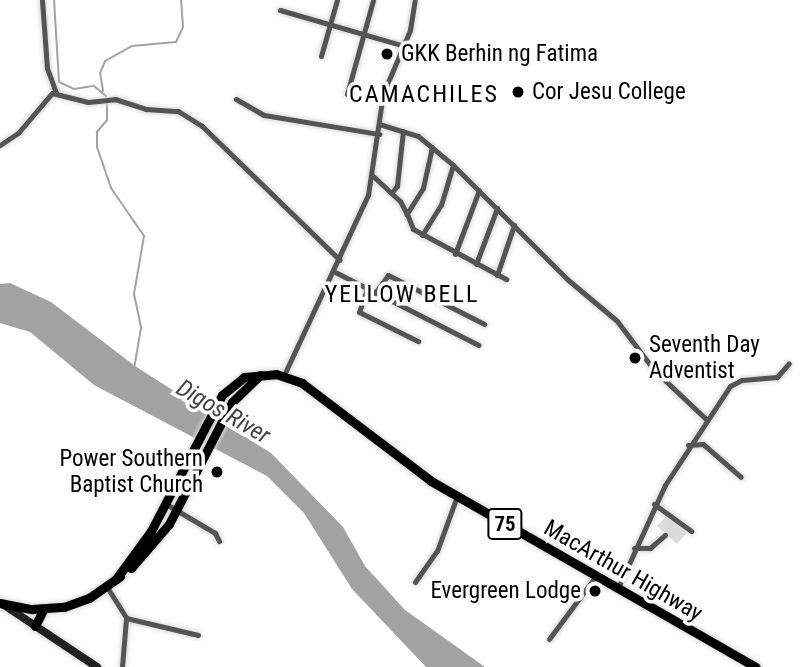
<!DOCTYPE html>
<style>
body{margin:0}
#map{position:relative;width:805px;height:667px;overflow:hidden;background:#fff;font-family:"Roboto Condensed",sans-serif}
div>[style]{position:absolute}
.green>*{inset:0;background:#dbdbdb}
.water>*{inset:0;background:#a2a2a2}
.stream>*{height:2px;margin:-1px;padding:0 1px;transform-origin:1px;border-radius:1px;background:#a2a2a2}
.roads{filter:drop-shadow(0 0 2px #dbdbdb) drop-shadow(0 0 2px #dbdbdb)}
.minor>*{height:5px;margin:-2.5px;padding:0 2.5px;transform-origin:2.5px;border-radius:2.5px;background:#545454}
.secondary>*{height:8px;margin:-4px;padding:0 4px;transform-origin:4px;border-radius:4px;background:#212121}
.trunk>*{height:9px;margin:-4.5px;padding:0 4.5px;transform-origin:4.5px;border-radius:4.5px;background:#000}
.dots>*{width:19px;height:19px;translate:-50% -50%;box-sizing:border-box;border:4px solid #fff;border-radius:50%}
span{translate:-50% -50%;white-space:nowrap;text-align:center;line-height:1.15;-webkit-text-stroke:7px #fff;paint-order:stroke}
.shield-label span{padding:2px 5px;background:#fff;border:2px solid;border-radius:5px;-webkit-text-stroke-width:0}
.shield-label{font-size:21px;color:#000;font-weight:700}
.poi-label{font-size:23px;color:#000}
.left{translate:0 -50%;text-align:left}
.right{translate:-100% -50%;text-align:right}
.street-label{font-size:23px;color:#000}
.neighbourhood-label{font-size:24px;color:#000;letter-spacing:2px}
.water-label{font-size:24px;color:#434343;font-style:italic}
</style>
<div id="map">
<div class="green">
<div style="clip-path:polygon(667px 515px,687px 533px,677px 544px,657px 526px)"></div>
</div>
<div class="water">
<div style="clip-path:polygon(10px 283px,51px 302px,135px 366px,271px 453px,343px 527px,365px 566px,405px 610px,485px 667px,426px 667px,352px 589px,304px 513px,267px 476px,94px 385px,30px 332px,0 323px,0 284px)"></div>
</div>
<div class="stream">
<div style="left:54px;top:0;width:82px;rotate:86.5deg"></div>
<div style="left:59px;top:82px;width:17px;rotate:25deg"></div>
<div style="left:74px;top:89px;width:20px;rotate:-9deg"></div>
<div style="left:94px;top:86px;width:16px;rotate:40deg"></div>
<div style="left:103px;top:91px;width:18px;rotate:-99deg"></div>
<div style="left:100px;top:73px;width:13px;rotate:-67deg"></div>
<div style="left:105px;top:61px;width:31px;rotate:-29deg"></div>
<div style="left:132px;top:46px;width:44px;rotate:-5.2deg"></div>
<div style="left:176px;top:42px;width:17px;rotate:-65deg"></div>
<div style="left:183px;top:27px;width:27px;rotate:-94deg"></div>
<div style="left:107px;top:102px;width:18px;rotate:90deg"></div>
<div style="left:107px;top:120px;width:16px;rotate:130deg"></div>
<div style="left:97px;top:132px;width:15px;rotate:90deg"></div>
<div style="left:97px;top:147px;width:43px;rotate:71.1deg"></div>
<div style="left:111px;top:188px;width:58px;rotate:55.5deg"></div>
<div style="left:144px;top:236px;width:59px;rotate:99.8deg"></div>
<div style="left:134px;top:294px;width:35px;rotate:78deg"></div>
<div style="left:141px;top:328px;width:42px;rotate:99.7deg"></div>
</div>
<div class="roads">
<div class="minor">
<div style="left:42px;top:0;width:68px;rotate:85.8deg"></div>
<div style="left:47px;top:68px;width:27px;rotate:70deg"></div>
<div style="left:280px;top:10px;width:130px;rotate:16.1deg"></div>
<div style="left:321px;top:56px;width:58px;rotate:-74.1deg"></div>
<div style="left:347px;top:94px;width:98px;rotate:-74.5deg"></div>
<div style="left:236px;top:99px;width:32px;rotate:30deg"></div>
<div style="left:264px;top:115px;width:117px;rotate:9.4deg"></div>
<div style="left:379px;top:124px;width:41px;rotate:17.1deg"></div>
<div style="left:418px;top:136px;width:45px;rotate:39.6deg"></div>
<div style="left:453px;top:165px;width:161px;rotate:45deg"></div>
<div style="left:567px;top:279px;width:65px;rotate:40deg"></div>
<div style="left:617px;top:321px;width:61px;rotate:52.9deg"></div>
<div style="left:654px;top:370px;width:73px;rotate:43.3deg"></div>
<div style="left:0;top:145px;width:22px;rotate:-34deg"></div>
<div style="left:18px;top:133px;width:52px;rotate:-49.6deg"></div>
<div style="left:52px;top:93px;width:37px;rotate:14deg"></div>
<div style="left:88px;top:102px;width:27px;rotate:-6deg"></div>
<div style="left:115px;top:99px;width:33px;rotate:18deg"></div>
<div style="left:146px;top:109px;width:32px;rotate:4deg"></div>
<div style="left:178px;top:111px;width:28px;rotate:32deg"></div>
<div style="left:202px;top:126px;width:192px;rotate:44.2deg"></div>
<div style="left:432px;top:147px;width:42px;rotate:102.4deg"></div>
<div style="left:423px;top:188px;width:31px;rotate:122deg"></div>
<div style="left:407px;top:214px;width:16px;rotate:68deg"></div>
<div style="left:413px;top:229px;width:106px;rotate:28.3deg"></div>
<div style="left:373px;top:176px;width:37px;rotate:43deg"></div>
<div style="left:400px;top:201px;width:15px;rotate:62deg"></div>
<div style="left:392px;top:192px;width:8px;rotate:-50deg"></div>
<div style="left:397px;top:186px;width:55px;rotate:-83.8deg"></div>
<div style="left:422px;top:235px;width:36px;rotate:-58deg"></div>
<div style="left:441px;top:205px;width:42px;rotate:-73.3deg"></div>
<div style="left:455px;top:254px;width:68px;rotate:-69.4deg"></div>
<div style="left:476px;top:264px;width:60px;rotate:-69.4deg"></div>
<div style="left:335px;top:272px;width:161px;rotate:27deg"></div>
<div style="left:497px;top:275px;width:53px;rotate:-71.2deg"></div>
<div style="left:367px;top:289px;width:24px;rotate:109deg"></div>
<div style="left:359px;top:312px;width:66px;rotate:26.2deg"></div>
<div style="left:375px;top:293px;width:22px;rotate:-54deg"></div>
<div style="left:388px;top:275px;width:108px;rotate:27deg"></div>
<div style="left:284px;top:375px;width:199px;rotate:-65deg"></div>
<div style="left:368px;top:195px;width:102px;rotate:-81.6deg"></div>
<div style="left:383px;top:94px;width:69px;rotate:-67.1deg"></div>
<div style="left:410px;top:30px;width:30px;rotate:-81deg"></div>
<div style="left:688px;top:445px;width:15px;rotate:-4deg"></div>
<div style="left:703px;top:444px;width:50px;rotate:41deg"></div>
<div style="left:166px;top:504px;width:57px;rotate:30.6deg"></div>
<div style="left:215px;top:533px;width:9px;rotate:63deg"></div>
<div style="left:654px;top:504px;width:46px;rotate:36.1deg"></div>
<div style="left:634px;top:548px;width:16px"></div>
<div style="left:650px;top:548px;width:20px;rotate:-41deg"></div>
<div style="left:415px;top:582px;width:38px;rotate:-55deg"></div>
<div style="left:437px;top:551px;width:59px;rotate:-70deg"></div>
<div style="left:107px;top:587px;width:36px;rotate:58deg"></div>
<div style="left:126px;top:618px;width:74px;rotate:13.3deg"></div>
<div style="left:618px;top:588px;width:113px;rotate:-65.5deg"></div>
<div style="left:665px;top:485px;width:118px;rotate:-56.7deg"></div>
<div style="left:730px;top:386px;width:13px;rotate:-27deg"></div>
<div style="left:742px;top:380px;width:35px;rotate:-5deg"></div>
<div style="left:777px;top:377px;width:18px;rotate:-49deg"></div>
<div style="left:549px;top:639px;width:77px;rotate:-53.4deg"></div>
<div style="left:122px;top:667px;width:49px;rotate:-85.3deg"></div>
</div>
<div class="secondary">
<div style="left:4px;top:605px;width:112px;rotate:33.7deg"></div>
</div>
<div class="trunk">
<div style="left:131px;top:568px;width:58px;rotate:-49.2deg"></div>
<div style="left:169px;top:524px;width:137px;rotate:-62.7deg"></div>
<div style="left:232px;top:402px;width:39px;rotate:-44deg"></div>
<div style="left:116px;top:579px;width:59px;rotate:-53.9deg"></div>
<div style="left:151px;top:531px;width:153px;rotate:-62.4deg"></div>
<div style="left:222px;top:395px;width:28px;rotate:-39deg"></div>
<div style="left:244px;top:377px;width:32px;rotate:-5deg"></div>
<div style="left:276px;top:374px;width:28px;rotate:19deg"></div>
<div style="left:302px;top:383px;width:162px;rotate:37.2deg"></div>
<div style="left:431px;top:481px;width:374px;rotate:29.8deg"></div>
<div style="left:0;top:603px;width:33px;rotate:11deg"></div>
<div style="left:32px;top:609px;width:32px;rotate:-4deg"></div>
<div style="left:64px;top:607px;width:27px;rotate:-20deg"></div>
<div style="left:89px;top:598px;width:38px;rotate:-35deg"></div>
<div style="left:35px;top:626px;width:18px;rotate:-63deg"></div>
</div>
</div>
<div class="dots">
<div style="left:387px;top:54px;background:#000"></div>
<div style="left:518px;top:92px;background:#000"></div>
<div style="left:635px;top:358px;background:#000"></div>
<div style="left:217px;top:472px;background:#000"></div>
<div style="left:595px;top:591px;background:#000"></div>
</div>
<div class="shield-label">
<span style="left:505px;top:524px">75</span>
</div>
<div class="poi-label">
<span class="left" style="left:401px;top:54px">GKK Berhin ng Fatima</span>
<span class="left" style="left:532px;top:92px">Cor Jesu College</span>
<span class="left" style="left:649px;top:358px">Seventh Day<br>Adventist</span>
<span class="right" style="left:203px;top:472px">Power Southern<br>Baptist Church</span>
<span class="right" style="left:581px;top:591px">Evergreen Lodge</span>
</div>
<div class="street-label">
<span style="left:623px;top:571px;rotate:30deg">MacArthur Highway</span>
</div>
<div class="neighbourhood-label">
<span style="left:424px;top:95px">CAMACHILES</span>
<span style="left:402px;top:295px">YELLOW BELL</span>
</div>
<div class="water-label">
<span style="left:223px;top:412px;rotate:30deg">Digos River</span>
</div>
</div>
